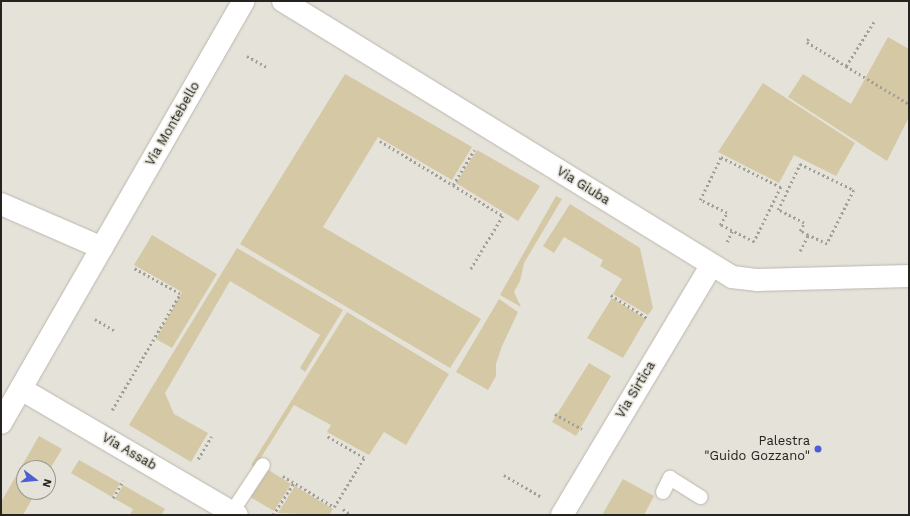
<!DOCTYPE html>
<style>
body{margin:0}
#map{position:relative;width:910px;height:516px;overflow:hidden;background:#e5e2d9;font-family:"Work Sans",sans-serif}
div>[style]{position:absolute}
.green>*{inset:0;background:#d4c8a5}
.path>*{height:2.5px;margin-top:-1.25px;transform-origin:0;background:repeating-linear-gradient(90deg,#a19f98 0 2px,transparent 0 5px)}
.roads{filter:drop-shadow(0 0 1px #bbb7af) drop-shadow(0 0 1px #bbb7af)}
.service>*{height:14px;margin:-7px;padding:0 7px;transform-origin:7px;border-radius:7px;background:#fff}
.minor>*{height:22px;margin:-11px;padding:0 11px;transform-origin:11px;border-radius:11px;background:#fff}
.dots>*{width:11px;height:11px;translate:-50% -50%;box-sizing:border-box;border:2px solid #e5e2d9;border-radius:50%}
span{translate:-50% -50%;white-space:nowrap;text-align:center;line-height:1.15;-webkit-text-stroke:3px #e5e2d9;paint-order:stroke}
.street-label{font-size:13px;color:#242320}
.poi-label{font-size:13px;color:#242320}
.right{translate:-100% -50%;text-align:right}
.frame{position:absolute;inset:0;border:2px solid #242320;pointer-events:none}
.north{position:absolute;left:16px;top:460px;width:40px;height:40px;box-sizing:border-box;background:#e5e2d9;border:1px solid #98968f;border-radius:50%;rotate:106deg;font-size:11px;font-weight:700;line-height:16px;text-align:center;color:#242320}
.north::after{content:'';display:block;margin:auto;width:14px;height:18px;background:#4d5fd4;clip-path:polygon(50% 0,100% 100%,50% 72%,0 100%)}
</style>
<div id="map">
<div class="green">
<div style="clip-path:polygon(888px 37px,909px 49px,909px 117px,887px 161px,788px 97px,803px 74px,851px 104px)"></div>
<div style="clip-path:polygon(345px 74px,472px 147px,452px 180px,378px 137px,323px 227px,481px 319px,450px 368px,240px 244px)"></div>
<div style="clip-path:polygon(763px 83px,855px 143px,836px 176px,794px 155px,779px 183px,718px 152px)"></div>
<div style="clip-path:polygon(477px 150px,540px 186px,518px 221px,456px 183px)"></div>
<div style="clip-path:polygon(556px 196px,562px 199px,524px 263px,520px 281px,514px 292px,521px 307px,500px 295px)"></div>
<div style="clip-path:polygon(570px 204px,640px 248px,653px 308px,648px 315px,613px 294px,622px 279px,600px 266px,603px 260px,564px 237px,554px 253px,543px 246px)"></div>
<div style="clip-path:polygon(152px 235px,217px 274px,172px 348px,156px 339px,182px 292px,134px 265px)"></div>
<div style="clip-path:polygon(237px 248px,343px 310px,305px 372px,300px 368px,320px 335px,230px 281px,165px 393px,174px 414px,208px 433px,191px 462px,129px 425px)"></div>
<div style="clip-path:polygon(612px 298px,646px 319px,623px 358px,587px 338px)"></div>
<div style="clip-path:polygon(499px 299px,518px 312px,502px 346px,496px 364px,496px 376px,488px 390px,456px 372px)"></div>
<div style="clip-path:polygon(347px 312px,449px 374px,406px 445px,384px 432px,369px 455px,327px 432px,331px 425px,294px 405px,255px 467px,251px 465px)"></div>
<div style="clip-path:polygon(589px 363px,611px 376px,576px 436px,552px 422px)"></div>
<div style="clip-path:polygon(39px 436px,62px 449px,48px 472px,48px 468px,24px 468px,24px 492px,36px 492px,23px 515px,1px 515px,1px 502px)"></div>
<div style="clip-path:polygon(79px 460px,120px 483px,112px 497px,71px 473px)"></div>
<div style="clip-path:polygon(267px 469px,291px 484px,274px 511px,250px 497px)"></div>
<div style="clip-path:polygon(623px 479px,654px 496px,644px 515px,602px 515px)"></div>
<div style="clip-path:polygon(123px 485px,165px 509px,161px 515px,130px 515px,133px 509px,115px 499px)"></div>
<div style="clip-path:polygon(295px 486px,333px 509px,329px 515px,278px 513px)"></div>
</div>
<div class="path">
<div style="left:809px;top:39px;width:4px;rotate:124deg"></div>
<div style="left:807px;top:42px;width:46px;rotate:31.6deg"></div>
<div style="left:846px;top:66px;width:54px;rotate:-57.8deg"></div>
<div style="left:247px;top:56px;width:23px;rotate:29deg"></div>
<div style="left:846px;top:66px;width:74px;rotate:31.1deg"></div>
<div style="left:380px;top:141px;width:85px;rotate:31.1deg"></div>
<div style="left:453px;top:185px;width:41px;rotate:-59deg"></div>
<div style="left:721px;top:157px;width:67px;rotate:26.6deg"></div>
<div style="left:781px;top:187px;width:61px;rotate:116.1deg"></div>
<div style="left:754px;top:242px;width:38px;rotate:-153deg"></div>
<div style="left:720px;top:225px;width:14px;rotate:-60deg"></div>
<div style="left:727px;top:213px;width:30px;rotate:-154deg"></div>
<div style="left:700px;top:200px;width:48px;rotate:-64deg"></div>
<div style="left:453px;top:185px;width:59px;rotate:31.8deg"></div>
<div style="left:503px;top:216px;width:62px;rotate:121.1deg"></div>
<div style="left:727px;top:242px;width:12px;rotate:-66deg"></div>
<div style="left:800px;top:251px;width:18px;rotate:-63deg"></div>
<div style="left:808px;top:235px;width:9px;rotate:-153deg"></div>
<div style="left:800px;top:231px;width:9px;rotate:-63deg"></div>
<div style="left:804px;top:223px;width:29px;rotate:-153deg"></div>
<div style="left:778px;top:210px;width:51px;rotate:-64.4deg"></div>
<div style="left:800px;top:164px;width:60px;rotate:25.7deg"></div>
<div style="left:854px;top:190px;width:60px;rotate:116.6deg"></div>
<div style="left:827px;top:244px;width:21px;rotate:-155deg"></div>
<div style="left:611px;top:295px;width:43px;rotate:32.6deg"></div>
<div style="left:95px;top:319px;width:23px;rotate:31deg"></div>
<div style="left:112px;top:410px;width:134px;rotate:-59.6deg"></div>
<div style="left:180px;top:294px;width:54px;rotate:-151deg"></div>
<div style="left:555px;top:414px;width:31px;rotate:29deg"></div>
<div style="left:198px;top:459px;width:26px;rotate:-59deg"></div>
<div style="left:504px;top:475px;width:42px;rotate:30.3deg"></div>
<div style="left:283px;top:476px;width:60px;rotate:31.3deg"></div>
<div style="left:334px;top:507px;width:57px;rotate:-58.5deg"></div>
<div style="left:364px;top:458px;width:44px;rotate:-149.9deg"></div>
<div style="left:113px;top:498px;width:20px;rotate:-60deg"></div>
<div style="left:343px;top:509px;width:11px;rotate:34deg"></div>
<div style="left:273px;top:515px;width:38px;rotate:-57deg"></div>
</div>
<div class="roads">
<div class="service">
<div style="left:663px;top:492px;width:16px;rotate:-63deg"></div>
<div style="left:670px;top:478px;width:36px;rotate:32deg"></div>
<div style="left:232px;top:512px;width:56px;rotate:-56.6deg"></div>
</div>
<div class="minor">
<div style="left:283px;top:1px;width:527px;rotate:31.58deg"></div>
<div style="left:732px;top:277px;width:26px;rotate:7deg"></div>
<div style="left:758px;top:280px;width:151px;rotate:-1.5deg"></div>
<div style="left:1px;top:204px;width:110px;rotate:23.5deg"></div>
<div style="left:21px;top:389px;width:250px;rotate:30.3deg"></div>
<div style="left:1px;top:423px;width:487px;rotate:-60.1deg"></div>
<div style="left:562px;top:515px;width:290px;rotate:-59.1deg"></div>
</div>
</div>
<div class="dots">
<div style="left:818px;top:449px;background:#4d5fd4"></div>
</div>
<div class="street-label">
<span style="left:173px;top:124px;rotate:-60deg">Via Montebello</span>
<span style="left:583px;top:186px;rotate:32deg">Via Giuba</span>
<span style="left:636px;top:390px;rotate:-59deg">Via Sirtica</span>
<span style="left:129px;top:452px;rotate:30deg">Via Assab</span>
</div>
<div class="poi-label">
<span class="right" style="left:810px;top:449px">Palestra<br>"Guido Gozzano"</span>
</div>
<div class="frame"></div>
<div class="north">N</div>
</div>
